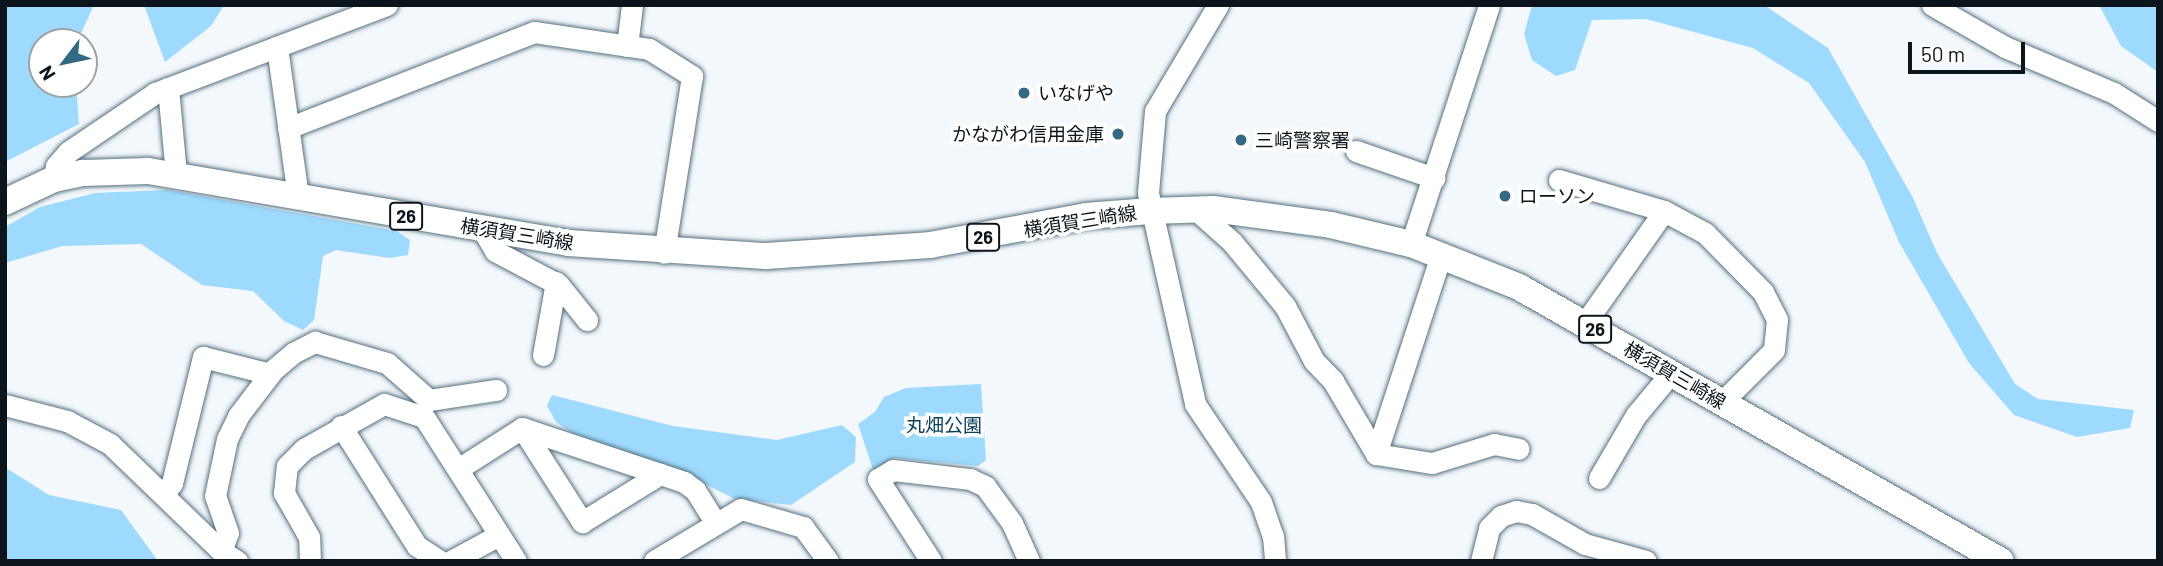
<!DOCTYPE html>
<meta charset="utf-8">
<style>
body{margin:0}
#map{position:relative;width:2163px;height:566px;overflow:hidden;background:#f2f8fb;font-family:Barlow,"Noto Sans JP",sans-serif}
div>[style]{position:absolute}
.green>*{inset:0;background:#9edafd}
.roads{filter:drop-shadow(0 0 2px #557080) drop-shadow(0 0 2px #557080)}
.minor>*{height:21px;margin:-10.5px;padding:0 10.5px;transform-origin:10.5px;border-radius:10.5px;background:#fff}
.major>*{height:26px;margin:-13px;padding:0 13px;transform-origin:13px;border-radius:13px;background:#fff}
.dots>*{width:19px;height:19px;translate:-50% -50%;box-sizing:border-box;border:4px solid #fff;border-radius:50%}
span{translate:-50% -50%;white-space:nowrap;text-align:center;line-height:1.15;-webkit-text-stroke:7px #fff;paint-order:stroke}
.shield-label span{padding:2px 5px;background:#fff;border:2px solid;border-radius:5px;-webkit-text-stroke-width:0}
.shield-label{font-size:18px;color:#0b151b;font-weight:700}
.poi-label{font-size:19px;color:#0b151b}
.left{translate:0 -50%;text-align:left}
.right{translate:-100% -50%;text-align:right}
.street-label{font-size:19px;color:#0b151b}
.park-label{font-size:19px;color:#0a415a}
.frame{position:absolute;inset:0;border:7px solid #0b151b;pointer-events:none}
.north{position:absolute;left:28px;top:28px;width:70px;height:70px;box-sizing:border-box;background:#fff;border:2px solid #9da1a4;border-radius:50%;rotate:238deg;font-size:19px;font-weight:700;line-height:28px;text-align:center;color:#0b151b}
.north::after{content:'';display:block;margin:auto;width:24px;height:32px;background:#346985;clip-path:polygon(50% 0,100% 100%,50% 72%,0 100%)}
.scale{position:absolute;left:1908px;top:42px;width:117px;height:32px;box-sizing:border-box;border:4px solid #0b151b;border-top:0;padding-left:9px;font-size:21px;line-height:24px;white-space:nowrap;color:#0b151b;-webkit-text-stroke:5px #fff;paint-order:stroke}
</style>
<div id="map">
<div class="green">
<div style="clip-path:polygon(5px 5px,94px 5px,77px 42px,42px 42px,42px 84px,76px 84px,79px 124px,5px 162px)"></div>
<div style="clip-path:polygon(144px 5px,224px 5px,211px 26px,165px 62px)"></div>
<div style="clip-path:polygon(1532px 5px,1764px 5px,1828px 48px,1913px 198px,1937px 253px,2015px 384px,2038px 399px,2134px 410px,2130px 428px,2077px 437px,2014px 415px,1969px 363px,1899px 242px,1865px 162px,1809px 83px,1753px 48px,1646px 19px,1592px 20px,1575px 70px,1556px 76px,1532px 60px,1524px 34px)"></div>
<div style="clip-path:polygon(2099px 5px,2158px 5px,2158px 72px,2121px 46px)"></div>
<div style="clip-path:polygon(168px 190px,397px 231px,410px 240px,408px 255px,389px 258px,336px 250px,323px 256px,314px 320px,303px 330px,284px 321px,253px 291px,202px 285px,141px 244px,62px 246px,5px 263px,5px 227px,40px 207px,95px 193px)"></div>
<div style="clip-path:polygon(981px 384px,986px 460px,978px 466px,894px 458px,873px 470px,858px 424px,875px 412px,884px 397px,906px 388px)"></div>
<div style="clip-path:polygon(552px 395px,673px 426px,777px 440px,842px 425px,856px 437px,855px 462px,791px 505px,735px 499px,685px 474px,572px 433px,556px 422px,547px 406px)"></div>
<div style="clip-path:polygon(6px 468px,49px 495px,121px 510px,158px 561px,5px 561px)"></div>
</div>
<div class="roads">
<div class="minor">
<div style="left:1218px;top:5px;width:123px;rotate:120.7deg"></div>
<div style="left:1155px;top:111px;width:82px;rotate:94.9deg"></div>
<div style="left:1148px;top:193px;width:216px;rotate:77.4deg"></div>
<div style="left:1195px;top:404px;width:118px;rotate:56deg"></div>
<div style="left:1261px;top:502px;width:36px;rotate:71deg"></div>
<div style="left:1273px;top:536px;width:25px;rotate:85deg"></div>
<div style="left:1932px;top:5px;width:84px;rotate:29.9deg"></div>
<div style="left:2005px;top:47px;width:118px;rotate:22.9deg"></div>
<div style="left:2114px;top:93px;width:52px;rotate:32.5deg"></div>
<div style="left:627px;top:46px;width:41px;rotate:-83deg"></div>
<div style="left:277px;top:47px;width:151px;rotate:82deg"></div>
<div style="left:168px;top:88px;width:87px;rotate:84.7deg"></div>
<div style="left:288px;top:128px;width:264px;rotate:-21.3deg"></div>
<div style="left:534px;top:32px;width:116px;rotate:8.4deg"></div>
<div style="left:649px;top:49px;width:51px;rotate:32.1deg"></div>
<div style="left:692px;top:76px;width:179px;rotate:99deg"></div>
<div style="left:1356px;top:151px;width:83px;rotate:19.1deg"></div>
<div style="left:54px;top:179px;width:13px;rotate:-81deg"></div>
<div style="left:56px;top:166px;width:18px;rotate:-49deg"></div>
<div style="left:68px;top:152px;width:105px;rotate:-34.1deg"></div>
<div style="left:155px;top:93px;width:248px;rotate:-20.8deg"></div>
<div style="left:1559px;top:180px;width:109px;rotate:16.4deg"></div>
<div style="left:1664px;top:211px;width:47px;rotate:28.2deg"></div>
<div style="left:1705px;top:233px;width:83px;rotate:45.5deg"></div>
<div style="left:1763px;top:292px;width:31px;rotate:63deg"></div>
<div style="left:1777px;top:320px;width:30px;rotate:96deg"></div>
<div style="left:1774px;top:350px;width:74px;rotate:135deg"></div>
<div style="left:1195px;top:209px;width:50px;rotate:41.7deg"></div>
<div style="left:1232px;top:242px;width:83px;rotate:50.4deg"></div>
<div style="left:1285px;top:306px;width:62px;rotate:62.2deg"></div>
<div style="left:1314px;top:361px;width:28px;rotate:46deg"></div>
<div style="left:1333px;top:381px;width:85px;rotate:59.5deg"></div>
<div style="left:1376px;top:454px;width:57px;rotate:9.1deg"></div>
<div style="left:1432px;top:463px;width:65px;rotate:-17deg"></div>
<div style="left:1494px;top:444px;width:25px;rotate:11deg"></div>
<div style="left:483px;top:230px;width:24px;rotate:60deg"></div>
<div style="left:495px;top:251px;width:72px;rotate:28deg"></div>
<div style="left:559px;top:285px;width:45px;rotate:51.3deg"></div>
<div style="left:1411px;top:244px;width:251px;rotate:-71.9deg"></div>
<div style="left:1585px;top:323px;width:137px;rotate:-54.8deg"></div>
<div style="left:543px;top:355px;width:74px;rotate:-79.9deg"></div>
<div style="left:5px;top:405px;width:64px;rotate:14.5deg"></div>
<div style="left:67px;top:421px;width:49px;rotate:28.1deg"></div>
<div style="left:110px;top:444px;width:154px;rotate:43.9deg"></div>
<div style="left:221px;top:551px;width:19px;rotate:32deg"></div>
<div style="left:341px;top:426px;width:142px;rotate:57.7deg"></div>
<div style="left:417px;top:546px;width:27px;rotate:33deg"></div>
<div style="left:522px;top:428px;width:112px;rotate:57.4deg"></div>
<div style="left:582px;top:522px;width:92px;rotate:-31.6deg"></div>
<div style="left:1376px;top:454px;width:209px;rotate:-71.9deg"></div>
<div style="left:458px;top:469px;width:76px;rotate:-32.6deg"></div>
<div style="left:522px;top:428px;width:171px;rotate:18.4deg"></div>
<div style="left:684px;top:482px;width:14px;rotate:36deg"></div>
<div style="left:695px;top:490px;width:38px;rotate:58deg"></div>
<div style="left:1599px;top:478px;width:73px;rotate:-59.6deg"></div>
<div style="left:1636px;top:415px;width:55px;rotate:-50.2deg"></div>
<div style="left:164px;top:494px;width:14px;rotate:-54deg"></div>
<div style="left:172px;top:483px;width:130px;rotate:-76.2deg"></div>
<div style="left:203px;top:357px;width:69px;rotate:14.2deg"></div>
<div style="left:221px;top:551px;width:19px;rotate:-69deg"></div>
<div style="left:228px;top:533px;width:39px;rotate:-109deg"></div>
<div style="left:215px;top:496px;width:58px;rotate:-78.1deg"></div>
<div style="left:227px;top:439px;width:25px;rotate:-64deg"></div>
<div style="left:238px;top:416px;width:58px;rotate:-52.7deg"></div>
<div style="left:273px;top:370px;width:26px;rotate:-40deg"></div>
<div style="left:293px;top:353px;width:25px;rotate:-27deg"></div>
<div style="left:315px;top:342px;width:75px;rotate:16.3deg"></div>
<div style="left:387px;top:363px;width:56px;rotate:41.4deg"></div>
<div style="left:429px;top:400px;width:68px;rotate:-8.5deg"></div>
<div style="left:310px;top:561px;width:24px;rotate:-92deg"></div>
<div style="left:309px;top:537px;width:51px;rotate:-119.6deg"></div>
<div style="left:284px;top:493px;width:27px;rotate:-84deg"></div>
<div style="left:287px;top:466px;width:24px;rotate:-45deg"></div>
<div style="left:304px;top:449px;width:92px;rotate:-29.4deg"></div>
<div style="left:384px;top:404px;width:42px;rotate:18deg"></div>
<div style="left:424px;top:417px;width:171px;rotate:57.4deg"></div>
<div style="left:451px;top:561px;width:55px;rotate:-28.4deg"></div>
<div style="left:654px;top:561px;width:101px;rotate:-30.9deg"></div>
<div style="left:741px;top:509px;width:65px;rotate:16.2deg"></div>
<div style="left:803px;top:527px;width:42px;rotate:53.7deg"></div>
<div style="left:931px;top:561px;width:98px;rotate:-122.9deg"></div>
<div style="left:878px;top:479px;width:17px;rotate:-31deg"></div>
<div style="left:893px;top:470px;width:78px;rotate:6.7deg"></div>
<div style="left:970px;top:479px;width:17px;rotate:25deg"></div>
<div style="left:985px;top:486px;width:46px;rotate:53.9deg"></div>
<div style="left:1012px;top:523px;width:42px;rotate:65.9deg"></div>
<div style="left:1481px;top:561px;width:34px;rotate:-76deg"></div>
<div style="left:1489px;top:528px;width:17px;rotate:-45deg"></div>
<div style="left:1501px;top:516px;width:16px;rotate:-18deg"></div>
<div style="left:1516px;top:511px;width:16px;rotate:11deg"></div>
<div style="left:1532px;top:514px;width:61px;rotate:29.5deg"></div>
<div style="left:1585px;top:544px;width:63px;rotate:15.6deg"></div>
</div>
<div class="major">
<div style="left:5px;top:202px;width:54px;rotate:-25.1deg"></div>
<div style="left:54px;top:179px;width:30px;rotate:-12deg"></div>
<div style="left:83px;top:173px;width:65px;rotate:-1.8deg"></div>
<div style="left:148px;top:171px;width:426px;rotate:9.7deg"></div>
<div style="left:568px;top:243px;width:198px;rotate:3.8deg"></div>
<div style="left:766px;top:256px;width:164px;rotate:-3.8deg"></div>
<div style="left:930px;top:245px;width:159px;rotate:-10.5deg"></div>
<div style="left:1086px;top:216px;width:64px;rotate:-4.5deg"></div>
<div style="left:1150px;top:211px;width:63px;rotate:-1.8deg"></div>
<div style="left:1213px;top:209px;width:119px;rotate:7.7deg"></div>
<div style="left:1331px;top:225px;width:82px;rotate:13.4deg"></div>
<div style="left:1411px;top:244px;width:116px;rotate:21.7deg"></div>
<div style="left:1519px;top:287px;width:554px;rotate:29.62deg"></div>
</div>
</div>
<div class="dots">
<div style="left:1024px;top:93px;background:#346985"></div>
<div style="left:1118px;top:134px;background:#346985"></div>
<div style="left:1241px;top:140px;background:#346985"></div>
<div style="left:1505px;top:196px;background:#346985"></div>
</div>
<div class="shield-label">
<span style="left:406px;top:216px">26</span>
<span style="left:983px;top:237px">26</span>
<span style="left:1595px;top:329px">26</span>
</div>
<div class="poi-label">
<span class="left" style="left:1038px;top:93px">いなげや</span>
<span class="right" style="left:1104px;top:134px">かながわ信用金庫</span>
<span class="left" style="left:1255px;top:140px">三崎警察署</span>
<span class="left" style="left:1519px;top:196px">ローソン</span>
</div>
<div class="street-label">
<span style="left:1080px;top:221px;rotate:-9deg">横須賀三崎線</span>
<span style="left:517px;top:234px;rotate:9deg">横須賀三崎線</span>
<span style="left:1675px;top:375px;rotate:30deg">横須賀三崎線</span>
</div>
<div class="park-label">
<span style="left:944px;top:425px">丸畑公園</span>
</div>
<div class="frame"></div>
<div class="north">N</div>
<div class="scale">50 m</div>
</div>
